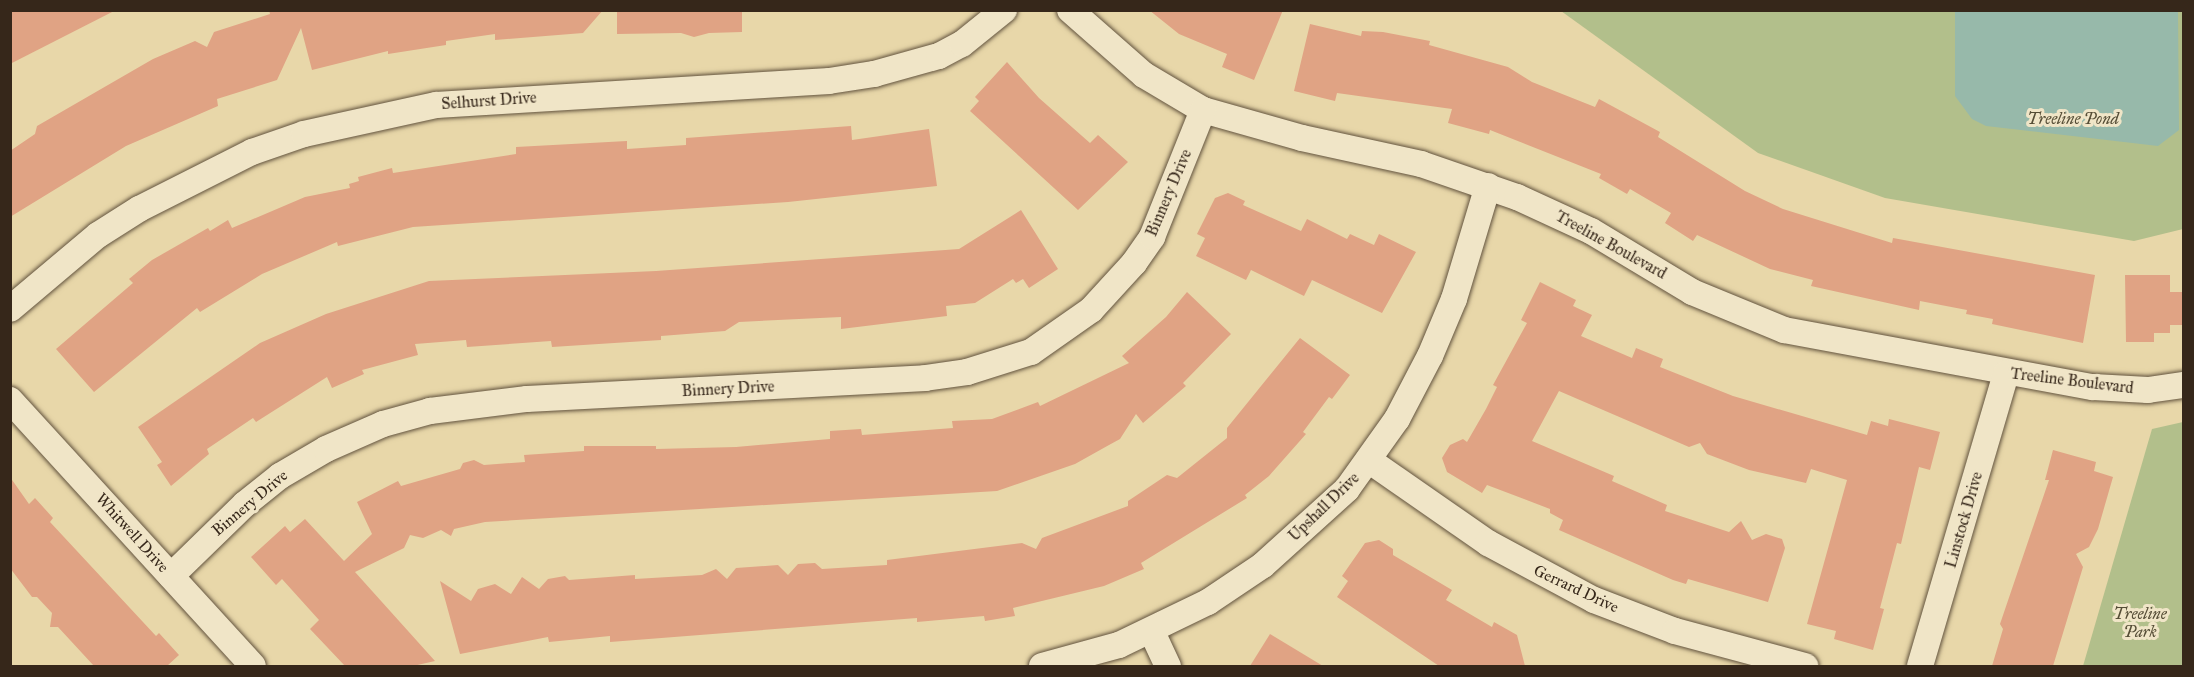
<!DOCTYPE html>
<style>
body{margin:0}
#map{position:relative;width:2194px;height:677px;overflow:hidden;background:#e8d7a9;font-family:"IM FELL Great Primer",serif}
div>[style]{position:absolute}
.green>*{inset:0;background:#b2bf8b}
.water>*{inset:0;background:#97b9aa}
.building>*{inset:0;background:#e0a384}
.roads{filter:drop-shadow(0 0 2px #62533e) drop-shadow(0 0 2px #62533e)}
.minor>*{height:26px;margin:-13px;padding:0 13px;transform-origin:13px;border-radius:13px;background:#f0e5c7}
span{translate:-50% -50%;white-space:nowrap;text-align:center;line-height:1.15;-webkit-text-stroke:6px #f0e5c7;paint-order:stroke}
.street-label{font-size:16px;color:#36271a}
.park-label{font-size:16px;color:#554d36;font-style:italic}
.frame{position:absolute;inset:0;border:12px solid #36271a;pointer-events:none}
</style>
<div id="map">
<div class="green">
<div style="clip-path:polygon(1561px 11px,2183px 11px,2183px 229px,2134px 241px,1885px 198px,1758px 153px)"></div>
<div style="clip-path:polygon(2183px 422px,2183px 666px,2083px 666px,2152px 429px)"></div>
</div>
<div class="water">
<div style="clip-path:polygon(1955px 11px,2178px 11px,2179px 130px,2158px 146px,1986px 126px,1972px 119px,1955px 96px)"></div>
</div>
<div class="building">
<div style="clip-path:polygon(10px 10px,116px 10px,10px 64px)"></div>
<div style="clip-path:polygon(269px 10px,603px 10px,583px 33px,495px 40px,495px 34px,446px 41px,446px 45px,388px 54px,388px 51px,312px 70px,301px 28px,277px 80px,217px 99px,218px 106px,126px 146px,10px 217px,10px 151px,35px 134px,37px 126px,153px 59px,195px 41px,207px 47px,214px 32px,270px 14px)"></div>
<div style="clip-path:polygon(617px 10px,742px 10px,742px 32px,709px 33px,694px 37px,681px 33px,617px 34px)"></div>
<div style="clip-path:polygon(1149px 10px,1283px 10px,1254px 80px,1222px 67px,1227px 54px,1179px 34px)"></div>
<div style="clip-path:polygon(1310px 24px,1361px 36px,1362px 31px,1383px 32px,1430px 41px,1429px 45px,1508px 67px,1532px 82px,1595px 107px,1599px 99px,1660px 132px,1658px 137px,1745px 191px,1783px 209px,1892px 243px,1893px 238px,2095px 275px,2083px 343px,1992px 324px,1993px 319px,1966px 314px,1967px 310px,1920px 301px,1919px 310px,1811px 286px,1813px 280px,1770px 269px,1697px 235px,1693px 241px,1665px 223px,1671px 213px,1630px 189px,1627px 194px,1599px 178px,1601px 174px,1490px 130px,1489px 134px,1448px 123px,1452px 109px,1337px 93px,1335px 101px,1294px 91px)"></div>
<div style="clip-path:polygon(1007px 62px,1039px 98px,1090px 143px,1098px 135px,1128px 162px,1078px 210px,970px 111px,979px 101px,975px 97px)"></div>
<div style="clip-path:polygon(851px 126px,852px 140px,929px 129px,937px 186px,788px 202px,413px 227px,338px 246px,337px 242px,262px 274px,200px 312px,197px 308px,94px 392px,56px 349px,133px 283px,129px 279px,152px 260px,208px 228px,210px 231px,228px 220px,232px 228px,305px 197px,350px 188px,349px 184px,359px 181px,358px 177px,392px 168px,393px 173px,516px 154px,516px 147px,627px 141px,627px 149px,686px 145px,686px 138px)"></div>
<div style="clip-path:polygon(1228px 193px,1245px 201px,1243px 205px,1301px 231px,1307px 219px,1347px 239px,1350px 234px,1374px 245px,1379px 234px,1416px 252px,1382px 313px,1312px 280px,1304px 296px,1251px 270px,1246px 280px,1196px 256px,1205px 238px,1197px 234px,1215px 198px)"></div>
<div style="clip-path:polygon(1021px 210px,1058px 269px,1029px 288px,1023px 279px,1016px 283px,1013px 279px,975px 303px,946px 306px,947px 316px,841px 329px,841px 317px,739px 322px,725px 331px,661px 336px,661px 340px,552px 347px,551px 341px,467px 347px,466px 340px,415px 344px,418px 355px,362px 370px,364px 374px,332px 388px,327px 377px,256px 422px,253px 418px,207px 449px,209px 454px,171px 486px,157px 465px,162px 462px,138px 427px,260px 343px,326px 314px,429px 281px,656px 271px,959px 249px)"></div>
<div style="clip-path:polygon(2125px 275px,2170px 275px,2170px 292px,2184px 292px,2184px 325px,2170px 325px,2170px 333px,2154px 333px,2154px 342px,2126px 342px)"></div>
<div style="clip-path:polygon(1540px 282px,1576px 300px,1573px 306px,1592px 315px,1581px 336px,1632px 358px,1636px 348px,1663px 359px,1660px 367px,1733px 396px,1867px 435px,1871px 421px,1888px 426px,1889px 419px,1940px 432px,1930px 470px,1919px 467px,1901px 544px,1897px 543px,1880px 608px,1884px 609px,1873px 650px,1834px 639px,1836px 631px,1807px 624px,1847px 480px,1811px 469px,1806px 483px,1749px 470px,1707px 454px,1700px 443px,1689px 447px,1559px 391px,1532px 441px,1614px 476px,1612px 481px,1667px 505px,1665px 511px,1729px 532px,1741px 521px,1752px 540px,1766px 534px,1782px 539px,1785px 548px,1768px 602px,1688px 579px,1686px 584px,1673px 580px,1559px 530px,1563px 520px,1550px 513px,1550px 509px,1487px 485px,1482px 493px,1447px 472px,1442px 458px,1450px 445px,1463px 439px,1467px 442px,1486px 409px,1497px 387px,1493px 385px,1527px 323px,1521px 320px)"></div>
<div style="clip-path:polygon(1187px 292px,1231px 334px,1183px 383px,1186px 386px,1143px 423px,1136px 414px,1120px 439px,1109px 445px,1075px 464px,997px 491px,485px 522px,454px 529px,451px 536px,441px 530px,423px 538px,410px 535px,404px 548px,355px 572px,435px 661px,413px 666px,345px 666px,310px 629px,319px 620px,282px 579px,276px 585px,251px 557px,285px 526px,290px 532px,305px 519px,344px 561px,372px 534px,357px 502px,398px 481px,401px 486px,460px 469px,463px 463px,474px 460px,484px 465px,525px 462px,524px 455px,584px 451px,584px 446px,656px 446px,656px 449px,736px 447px,830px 439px,830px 431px,861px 429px,862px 435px,953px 428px,952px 421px,992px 419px,1038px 402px,1040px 406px,1129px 363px,1122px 356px,1166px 317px)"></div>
<div style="clip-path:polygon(1300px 338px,1350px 375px,1332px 399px,1329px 397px,1303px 432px,1306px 434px,1269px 476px,1245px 495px,1247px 498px,1141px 563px,1144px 569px,1104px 586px,1013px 608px,1015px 616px,985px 621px,984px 616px,917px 622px,917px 618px,610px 642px,610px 636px,549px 642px,548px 637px,460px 654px,440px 581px,471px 601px,478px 589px,495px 584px,511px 594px,522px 577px,539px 589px,548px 579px,565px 576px,569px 580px,635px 575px,635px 579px,702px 575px,716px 569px,727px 579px,736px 568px,778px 565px,788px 575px,798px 564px,815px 563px,822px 569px,887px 565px,887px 560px,1022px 543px,1036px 549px,1042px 538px,1128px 506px,1128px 501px,1167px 475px,1177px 478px,1227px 438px,1227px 428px)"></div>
<div style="clip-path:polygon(2053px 450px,2096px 462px,2094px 471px,2113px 477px,2098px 529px,2089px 547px,2076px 554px,2083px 567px,2053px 666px,1992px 666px,2003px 629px,2000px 624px,2049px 480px,2045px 480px)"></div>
<div style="clip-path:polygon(10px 477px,29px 504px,35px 498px,53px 518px,50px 522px,156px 636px,159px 633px,179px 655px,167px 666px,94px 666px,58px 627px,50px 627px,52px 613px,37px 597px,32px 597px,10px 568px)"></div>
<div style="clip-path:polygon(1379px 540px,1393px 549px,1393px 555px,1452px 590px,1446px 600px,1492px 627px,1494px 622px,1517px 635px,1525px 666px,1439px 666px,1337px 597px,1348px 581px,1342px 576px,1365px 543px)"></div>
<div style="clip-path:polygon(1270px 634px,1323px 666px,1250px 666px)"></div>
</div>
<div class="roads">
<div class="minor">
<div style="left:1070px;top:10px;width:98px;rotate:41.3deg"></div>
<div style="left:1144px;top:75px;width:69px;rotate:30.7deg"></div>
<div style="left:1203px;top:110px;width:103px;rotate:15.8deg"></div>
<div style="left:1302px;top:138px;width:122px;rotate:12.3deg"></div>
<div style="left:1421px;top:164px;width:102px;rotate:19deg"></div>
<div style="left:1517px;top:197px;width:81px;rotate:24.7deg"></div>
<div style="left:1591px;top:231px;width:118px;rotate:31.1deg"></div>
<div style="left:1692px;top:292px;width:100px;rotate:22.4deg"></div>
<div style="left:1784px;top:330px;width:314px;rotate:10.5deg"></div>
<div style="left:2093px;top:387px;width:55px;rotate:3.1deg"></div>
<div style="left:2148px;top:390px;width:36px;rotate:-8deg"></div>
<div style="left:10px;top:309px;width:115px;rotate:-40.1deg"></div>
<div style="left:98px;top:235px;width:49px;rotate:-32.4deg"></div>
<div style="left:139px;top:209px;width:127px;rotate:-26.8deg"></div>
<div style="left:252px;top:152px;width:55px;rotate:-19.1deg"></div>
<div style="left:304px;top:134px;width:135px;rotate:-12.4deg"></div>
<div style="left:436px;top:105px;width:394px;rotate:-3.5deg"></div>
<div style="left:829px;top:81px;width:46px;rotate:-8.8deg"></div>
<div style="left:874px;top:74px;width:67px;rotate:-15.5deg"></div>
<div style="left:939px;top:56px;width:26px;rotate:-28deg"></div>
<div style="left:962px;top:44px;width:54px;rotate:-39deg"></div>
<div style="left:10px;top:400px;width:360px;rotate:47.6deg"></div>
<div style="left:1370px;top:461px;width:144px;rotate:34.8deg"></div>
<div style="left:1488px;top:543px;width:120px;rotate:28.3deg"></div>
<div style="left:1594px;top:600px;width:87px;rotate:20.9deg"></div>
<div style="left:1675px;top:631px;width:135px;rotate:15.1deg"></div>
<div style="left:171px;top:576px;width:103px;rotate:-44.2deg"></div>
<div style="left:245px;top:504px;width:45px;rotate:-38.7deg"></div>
<div style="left:280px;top:476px;width:53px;rotate:-30.4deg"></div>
<div style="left:326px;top:449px;width:62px;rotate:-23.7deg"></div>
<div style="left:383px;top:424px;width:49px;rotate:-15.5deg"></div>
<div style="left:430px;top:411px;width:98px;rotate:-7.1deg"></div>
<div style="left:527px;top:399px;width:399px;rotate:-3deg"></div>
<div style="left:925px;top:378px;width:42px;rotate:-8.1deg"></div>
<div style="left:967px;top:372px;width:67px;rotate:-17.4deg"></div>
<div style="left:1031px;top:352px;width:73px;rotate:-35deg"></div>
<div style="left:1091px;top:310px;width:64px;rotate:-47.5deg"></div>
<div style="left:1134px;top:263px;width:32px;rotate:-55deg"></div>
<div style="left:1152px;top:237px;width:137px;rotate:-68.1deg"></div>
<div style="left:1152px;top:632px;width:38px;rotate:65deg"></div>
<div style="left:1042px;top:666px;width:80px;rotate:-15.3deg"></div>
<div style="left:1119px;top:645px;width:99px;rotate:-25.8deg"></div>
<div style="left:1208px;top:602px;width:66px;rotate:-33.9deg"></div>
<div style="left:1263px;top:565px;width:113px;rotate:-42.1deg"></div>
<div style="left:1347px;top:489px;width:86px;rotate:-54.5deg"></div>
<div style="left:1397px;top:419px;width:71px;rotate:-62.4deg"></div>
<div style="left:1430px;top:356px;width:62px;rotate:-67.2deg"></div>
<div style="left:1454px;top:299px;width:118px;rotate:-73.3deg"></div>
<div style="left:1920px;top:666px;width:305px;rotate:-73.6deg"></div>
</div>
</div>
<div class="street-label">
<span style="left:489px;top:101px;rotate:-4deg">Selhurst Drive</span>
<span style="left:1169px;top:193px;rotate:-67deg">Binnery Drive</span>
<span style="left:1611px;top:245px;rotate:29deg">Treeline Boulevard</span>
<span style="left:2072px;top:381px;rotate:7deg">Treeline Boulevard</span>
<span style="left:728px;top:389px;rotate:-3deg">Binnery Drive</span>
<span style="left:250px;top:503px;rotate:-40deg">Binnery Drive</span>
<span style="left:1324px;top:507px;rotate:-44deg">Upshall Drive</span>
<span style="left:1964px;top:520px;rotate:-74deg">Linstock Drive</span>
<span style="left:132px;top:533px;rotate:48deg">Whitwell Drive</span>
<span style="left:1576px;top:589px;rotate:25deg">Gerrard Drive</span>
</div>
<div class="park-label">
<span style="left:2073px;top:119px">Treeline Pond</span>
<span style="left:2140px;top:623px">Treeline<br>Park</span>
</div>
<div class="frame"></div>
</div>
